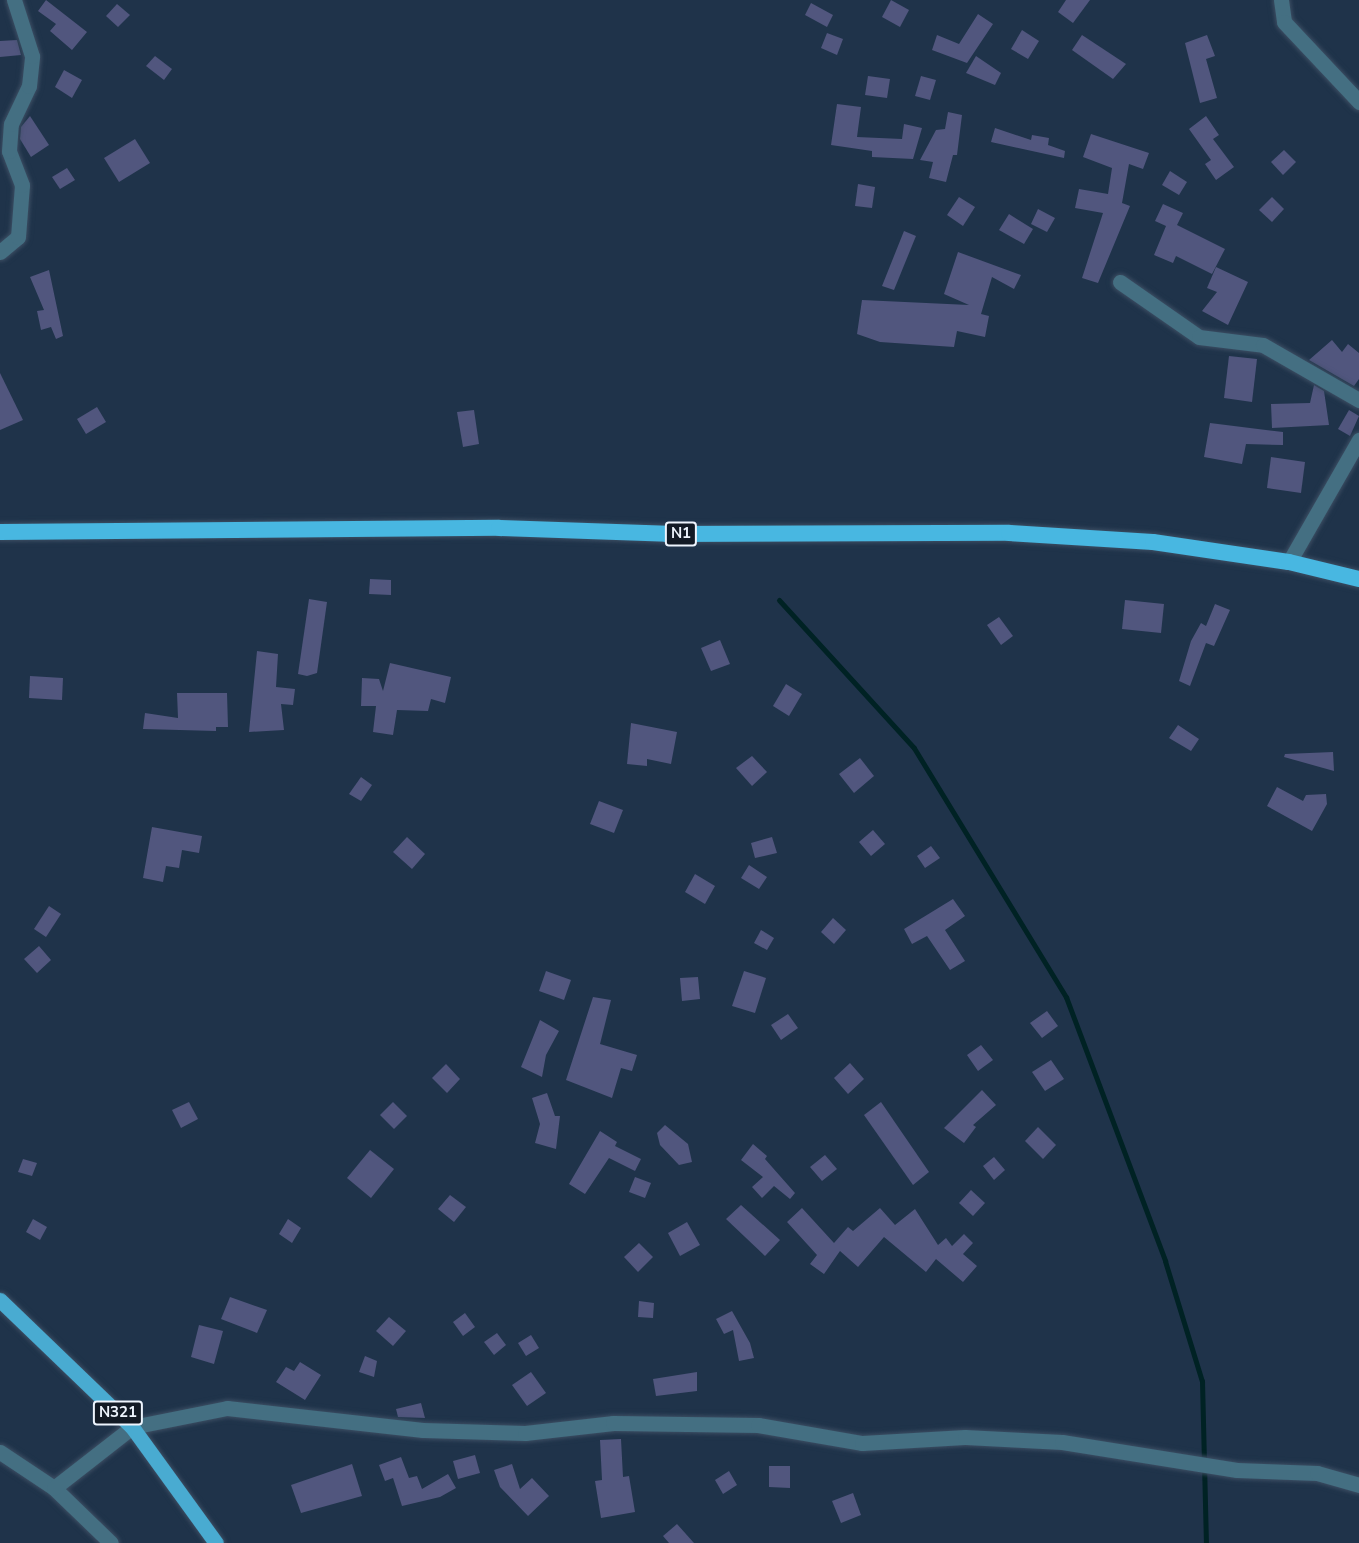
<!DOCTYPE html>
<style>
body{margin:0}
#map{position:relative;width:1359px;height:1543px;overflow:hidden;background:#1f334a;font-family:"Nunito Sans",sans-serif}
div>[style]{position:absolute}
.stream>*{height:5px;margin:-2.5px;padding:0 2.5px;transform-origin:2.5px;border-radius:2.5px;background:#002224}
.building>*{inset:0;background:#51567e}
.roads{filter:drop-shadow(0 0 2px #3c4e63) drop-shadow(0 0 2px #3c4e63)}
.minor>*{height:15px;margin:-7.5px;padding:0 7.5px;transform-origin:7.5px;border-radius:7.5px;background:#446f82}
.primary>*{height:15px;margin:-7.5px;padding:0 7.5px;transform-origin:7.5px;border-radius:7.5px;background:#49abd1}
.trunk>*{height:16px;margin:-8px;padding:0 8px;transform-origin:8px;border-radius:8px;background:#48b7e1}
span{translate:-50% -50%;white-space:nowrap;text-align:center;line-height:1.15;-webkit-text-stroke:4.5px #121a25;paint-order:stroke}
.shield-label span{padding:2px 4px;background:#121a25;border:2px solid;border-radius:4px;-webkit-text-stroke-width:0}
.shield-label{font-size:15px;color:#edf4fd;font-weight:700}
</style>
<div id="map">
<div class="stream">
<div style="left:779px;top:600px;width:200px;rotate:47.6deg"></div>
<div style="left:914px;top:748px;width:292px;rotate:58.6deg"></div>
<div style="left:1066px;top:997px;width:282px;rotate:69.4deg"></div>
<div style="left:1165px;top:1261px;width:126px;rotate:72.9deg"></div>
<div style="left:1202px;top:1381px;width:162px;rotate:88.6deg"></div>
</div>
<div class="building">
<div style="clip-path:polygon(46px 0,87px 32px,72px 50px,50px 31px,56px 24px,38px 11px)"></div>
<div style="clip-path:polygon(891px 0,909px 10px,900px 27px,882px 17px)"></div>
<div style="clip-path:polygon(1066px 0,1090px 0,1073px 23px,1058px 12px)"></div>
<div style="clip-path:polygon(811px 3px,833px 15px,827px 27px,805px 15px)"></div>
<div style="clip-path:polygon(117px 4px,130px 15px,118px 27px,106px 16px)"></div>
<div style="clip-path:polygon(978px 14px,993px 24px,967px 63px,932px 50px,937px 35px,959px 44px)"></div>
<div style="clip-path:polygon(1022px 30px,1039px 41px,1028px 59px,1011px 49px)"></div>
<div style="clip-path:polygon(827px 33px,843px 39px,837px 55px,821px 48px)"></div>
<div style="clip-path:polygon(1082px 35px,1126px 64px,1113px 79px,1072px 50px)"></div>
<div style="clip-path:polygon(1207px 35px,1215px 56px,1206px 59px,1217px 98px,1200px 103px,1185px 43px)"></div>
<div style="clip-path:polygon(17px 40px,21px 55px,0 57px,0 41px)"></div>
<div style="clip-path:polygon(155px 56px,172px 69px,164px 80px,146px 66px)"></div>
<div style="clip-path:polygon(976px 56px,1001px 73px,995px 85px,966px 73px)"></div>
<div style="clip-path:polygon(64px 70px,82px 80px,72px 98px,55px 87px)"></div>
<div style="clip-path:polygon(868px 76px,890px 79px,887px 98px,865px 95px)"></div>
<div style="clip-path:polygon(921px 76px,936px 80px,930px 100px,915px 96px)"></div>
<div style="clip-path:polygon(837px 104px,861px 107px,857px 137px,902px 139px,904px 124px,922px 128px,913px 159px,872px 157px,872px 151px,831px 145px)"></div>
<div style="clip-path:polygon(948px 112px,962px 115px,957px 155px,953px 155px,946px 182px,929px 178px,933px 162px,920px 160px,936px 130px,945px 129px)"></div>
<div style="clip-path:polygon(30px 116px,49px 145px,31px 157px,20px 139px,21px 127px)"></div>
<div style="clip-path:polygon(1206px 116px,1219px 135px,1213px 139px,1234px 167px,1216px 180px,1205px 164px,1211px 160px,1189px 129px)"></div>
<div style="clip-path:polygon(995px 128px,1031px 140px,1032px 135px,1049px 138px,1048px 145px,1065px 151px,1064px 158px,991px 142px)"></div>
<div style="clip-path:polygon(1091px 134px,1149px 153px,1143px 169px,1129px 164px,1122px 203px,1130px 206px,1098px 283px,1082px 278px,1103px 213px,1075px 208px,1079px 189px,1108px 194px,1112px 168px,1083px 157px)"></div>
<div style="clip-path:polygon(135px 139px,150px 163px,119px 182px,104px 158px)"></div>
<div style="clip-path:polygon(1284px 150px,1296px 162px,1283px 175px,1271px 162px)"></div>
<div style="clip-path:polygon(67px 168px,75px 180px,60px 189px,52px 177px)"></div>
<div style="clip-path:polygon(1170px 171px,1187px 182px,1179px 195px,1162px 185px)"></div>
<div style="clip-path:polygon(858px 184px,875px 187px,872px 208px,855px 206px)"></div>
<div style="clip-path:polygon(959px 197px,975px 207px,963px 226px,947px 215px)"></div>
<div style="clip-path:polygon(1272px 197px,1284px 209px,1272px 222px,1259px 210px)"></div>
<div style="clip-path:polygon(1163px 204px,1183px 213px,1177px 225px,1225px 249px,1212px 274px,1176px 256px,1173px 263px,1154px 255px,1166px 226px,1155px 221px)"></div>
<div style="clip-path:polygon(1038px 209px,1055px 218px,1047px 232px,1031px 224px)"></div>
<div style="clip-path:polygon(1009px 214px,1033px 229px,1024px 244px,999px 230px)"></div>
<div style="clip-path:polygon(904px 231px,916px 236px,894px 290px,882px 286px)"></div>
<div style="clip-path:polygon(958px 252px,1021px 275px,1014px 289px,992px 277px,981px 314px,989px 316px,985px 337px,957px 331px,954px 347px,880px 342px,857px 334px,862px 300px,969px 305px,944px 294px)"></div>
<div style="clip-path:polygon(1216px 267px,1248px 282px,1228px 325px,1202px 311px,1217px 292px,1207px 288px)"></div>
<div style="clip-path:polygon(49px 270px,63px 336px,56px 339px,51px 327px,41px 330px,37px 311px,44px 310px,30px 277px)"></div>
<div style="clip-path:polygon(1332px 340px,1342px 352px,1348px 344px,1359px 353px,1359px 379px,1354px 386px,1309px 360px)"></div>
<div style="clip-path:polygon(1229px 356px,1257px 359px,1252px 402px,1224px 398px)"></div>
<div style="clip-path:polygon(0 373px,23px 420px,0 430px)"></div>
<div style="clip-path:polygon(1314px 385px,1324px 391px,1329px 425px,1272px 428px,1271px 404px,1310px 403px)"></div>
<div style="clip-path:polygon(97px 407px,106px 422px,86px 434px,77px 419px)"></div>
<div style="clip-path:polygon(474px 410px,479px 444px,463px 447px,457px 412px)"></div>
<div style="clip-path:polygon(1349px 410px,1359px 416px,1350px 436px,1338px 429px)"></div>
<div style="clip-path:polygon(1210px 423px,1283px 432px,1283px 445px,1246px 444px,1242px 464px,1204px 457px)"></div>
<div style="clip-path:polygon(1271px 457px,1305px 462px,1301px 493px,1267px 488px)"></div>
<div style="clip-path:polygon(370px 579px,391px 580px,391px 595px,369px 594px)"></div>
<div style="clip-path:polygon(309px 599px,327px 602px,317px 673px,307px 676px,298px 674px)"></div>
<div style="clip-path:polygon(1125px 600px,1164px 604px,1161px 633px,1122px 629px)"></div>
<div style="clip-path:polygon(1215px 604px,1230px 610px,1214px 646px,1206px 643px,1190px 686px,1179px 681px,1191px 641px,1201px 623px,1206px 626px)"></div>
<div style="clip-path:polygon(999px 617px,1013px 636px,1001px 645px,987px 625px)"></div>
<div style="clip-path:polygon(720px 640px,730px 664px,711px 671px,701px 648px)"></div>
<div style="clip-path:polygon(257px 651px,278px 654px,276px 687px,295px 689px,293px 705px,281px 704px,284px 730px,249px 732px)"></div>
<div style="clip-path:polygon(390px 663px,451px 677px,445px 703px,431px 699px,428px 711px,397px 710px,393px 735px,373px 732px,376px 706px,361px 706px,362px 678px,379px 679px,383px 691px)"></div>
<div style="clip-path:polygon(30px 676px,63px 678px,62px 700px,29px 698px)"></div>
<div style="clip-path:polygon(786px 684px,802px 694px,789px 716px,773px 706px)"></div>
<div style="clip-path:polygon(177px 693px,227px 693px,228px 727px,216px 727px,216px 731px,143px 729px,145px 713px,178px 718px)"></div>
<div style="clip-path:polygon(631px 723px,677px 732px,671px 764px,647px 759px,647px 766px,627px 764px)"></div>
<div style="clip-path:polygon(1178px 725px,1199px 739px,1191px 751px,1169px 738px)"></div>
<div style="clip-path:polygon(1333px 752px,1334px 771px,1284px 757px,1285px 754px)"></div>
<div style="clip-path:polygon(752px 756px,767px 772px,752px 786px,736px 768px)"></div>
<div style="clip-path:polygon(860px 758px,874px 776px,854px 793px,839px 774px)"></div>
<div style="clip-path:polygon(361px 777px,372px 785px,361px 801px,349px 794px)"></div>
<div style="clip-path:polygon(1277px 787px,1303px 801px,1306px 795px,1326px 794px,1327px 804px,1312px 831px,1267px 806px)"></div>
<div style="clip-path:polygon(599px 801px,623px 810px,614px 833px,590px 824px)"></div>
<div style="clip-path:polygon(152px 827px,202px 836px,199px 853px,182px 850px,179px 868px,166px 866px,163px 882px,143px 878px)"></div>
<div style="clip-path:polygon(873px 830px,885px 844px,871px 856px,859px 842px)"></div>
<div style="clip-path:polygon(407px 837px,425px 854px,412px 869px,393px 852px)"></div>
<div style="clip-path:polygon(772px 837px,777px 853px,755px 858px,751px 843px)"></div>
<div style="clip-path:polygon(931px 846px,940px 858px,925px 868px,917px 856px)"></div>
<div style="clip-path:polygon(749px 865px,767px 877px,759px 889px,741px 878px)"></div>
<div style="clip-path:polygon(695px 874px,715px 886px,705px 904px,685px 892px)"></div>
<div style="clip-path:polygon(953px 899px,965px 916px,945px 930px,965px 961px,950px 970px,927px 936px,912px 944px,904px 929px)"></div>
<div style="clip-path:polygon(49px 906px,61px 914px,46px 937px,34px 929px)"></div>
<div style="clip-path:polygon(833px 918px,846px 930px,834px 944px,821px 932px)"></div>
<div style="clip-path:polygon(761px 930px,774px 938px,767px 950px,754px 943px)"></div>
<div style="clip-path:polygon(39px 946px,51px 960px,37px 973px,24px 959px)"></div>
<div style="clip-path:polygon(546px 971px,571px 980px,564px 1000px,539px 991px)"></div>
<div style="clip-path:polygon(744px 971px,766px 978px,755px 1013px,732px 1006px)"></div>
<div style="clip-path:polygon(698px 977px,700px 999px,682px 1001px,680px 978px)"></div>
<div style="clip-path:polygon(593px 997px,611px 1000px,600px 1044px,637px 1055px,632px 1071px,621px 1068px,612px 1098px,566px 1080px)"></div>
<div style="clip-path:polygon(1047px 1011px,1058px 1026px,1042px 1038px,1030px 1023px)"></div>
<div style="clip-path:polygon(788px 1014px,798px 1028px,781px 1040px,771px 1025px)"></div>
<div style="clip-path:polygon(540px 1020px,559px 1031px,546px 1055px,542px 1077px,521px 1067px)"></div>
<div style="clip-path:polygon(981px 1045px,993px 1060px,978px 1071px,967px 1055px)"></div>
<div style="clip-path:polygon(1051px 1060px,1064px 1079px,1045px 1091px,1032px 1072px)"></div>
<div style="clip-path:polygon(850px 1063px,864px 1079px,848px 1094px,834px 1078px)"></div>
<div style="clip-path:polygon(446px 1064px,460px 1079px,447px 1093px,432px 1078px)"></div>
<div style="clip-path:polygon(982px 1090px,996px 1105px,973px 1125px,976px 1127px,964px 1143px,944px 1128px)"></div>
<div style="clip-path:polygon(547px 1093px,555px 1116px,560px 1116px,556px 1149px,535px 1143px,540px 1124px,532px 1098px)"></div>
<div style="clip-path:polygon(189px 1102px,198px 1119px,181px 1128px,172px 1110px)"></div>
<div style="clip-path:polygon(393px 1102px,407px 1116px,394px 1129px,380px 1115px)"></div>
<div style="clip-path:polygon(881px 1102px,929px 1172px,913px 1185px,864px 1115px)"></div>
<div style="clip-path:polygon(665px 1125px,688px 1144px,692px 1162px,679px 1165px,660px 1145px,657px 1133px)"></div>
<div style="clip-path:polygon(1038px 1127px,1056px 1145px,1043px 1159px,1025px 1141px)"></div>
<div style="clip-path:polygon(600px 1131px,617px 1142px,615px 1146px,641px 1159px,635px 1171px,609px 1158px,585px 1194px,569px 1184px)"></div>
<div style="clip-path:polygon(753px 1144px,767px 1156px,765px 1159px,795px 1193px,790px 1199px,774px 1186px,762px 1198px,752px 1187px,763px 1177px,741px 1160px)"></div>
<div style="clip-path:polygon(370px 1150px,394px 1169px,371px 1198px,347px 1178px)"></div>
<div style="clip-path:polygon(825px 1155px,837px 1169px,822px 1181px,810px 1167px)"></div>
<div style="clip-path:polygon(994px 1157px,1005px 1170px,994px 1180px,983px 1166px)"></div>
<div style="clip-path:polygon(23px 1159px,37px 1163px,32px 1176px,18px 1172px)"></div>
<div style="clip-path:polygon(635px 1177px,651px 1183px,645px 1198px,629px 1192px)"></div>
<div style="clip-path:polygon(971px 1190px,985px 1203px,973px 1216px,959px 1203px)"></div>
<div style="clip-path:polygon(450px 1195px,466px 1207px,454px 1222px,438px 1209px)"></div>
<div style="clip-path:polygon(741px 1205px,780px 1240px,765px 1256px,726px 1219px)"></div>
<div style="clip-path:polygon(802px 1208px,834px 1243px,848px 1227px,853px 1231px,880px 1208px,895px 1225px,915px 1209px,938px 1245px,946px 1238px,952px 1246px,964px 1234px,973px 1243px,963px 1254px,977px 1266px,963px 1282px,936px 1259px,926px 1272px,884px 1237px,858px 1267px,840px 1251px,824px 1274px,810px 1264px,817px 1255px,787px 1222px)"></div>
<div style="clip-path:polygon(33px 1219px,47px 1227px,40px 1240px,26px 1232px)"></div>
<div style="clip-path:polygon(288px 1219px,301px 1228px,292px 1243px,279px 1234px)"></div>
<div style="clip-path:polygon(687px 1222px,700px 1245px,680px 1256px,668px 1233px)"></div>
<div style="clip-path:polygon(639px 1243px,653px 1257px,638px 1272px,624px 1257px)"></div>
<div style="clip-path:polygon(230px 1297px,267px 1310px,257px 1333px,221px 1319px)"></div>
<div style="clip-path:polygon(639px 1301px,654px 1303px,653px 1318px,638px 1317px)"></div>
<div style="clip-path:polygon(732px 1311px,750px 1343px,754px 1358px,739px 1361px,733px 1330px,724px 1334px,716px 1319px)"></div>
<div style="clip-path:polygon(465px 1313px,475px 1327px,463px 1336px,453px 1322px)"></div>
<div style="clip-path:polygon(389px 1317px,406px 1331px,393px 1346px,376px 1331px)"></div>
<div style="clip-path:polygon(199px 1325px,223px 1331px,214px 1364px,191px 1357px)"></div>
<div style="clip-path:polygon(497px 1333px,506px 1345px,494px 1355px,484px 1342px)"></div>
<div style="clip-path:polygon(531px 1335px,539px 1348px,526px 1356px,518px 1343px)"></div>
<div style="clip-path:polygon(365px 1356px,377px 1361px,374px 1377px,359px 1372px)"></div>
<div style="clip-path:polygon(300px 1362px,321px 1375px,305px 1400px,276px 1382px,286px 1367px,294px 1371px)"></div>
<div style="clip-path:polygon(531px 1372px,546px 1393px,527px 1406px,512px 1385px)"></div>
<div style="clip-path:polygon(697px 1372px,697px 1391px,656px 1396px,653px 1379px)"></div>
<div style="clip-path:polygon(421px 1403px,425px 1418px,398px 1417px,396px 1409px)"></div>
<div style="clip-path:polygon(621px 1439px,623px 1477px,629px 1476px,635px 1512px,601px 1518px,595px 1481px,602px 1480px,600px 1440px)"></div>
<div style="clip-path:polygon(475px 1455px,480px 1473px,458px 1479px,453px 1461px)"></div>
<div style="clip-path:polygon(401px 1457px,409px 1478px,417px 1476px,422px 1489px,448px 1474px,456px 1488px,440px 1497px,402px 1506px,393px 1478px,385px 1481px,379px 1465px)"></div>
<div style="clip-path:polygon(352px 1464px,362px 1496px,301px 1513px,291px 1485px)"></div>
<div style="clip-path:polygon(512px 1464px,520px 1489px,532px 1478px,549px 1496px,528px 1516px,500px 1487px,494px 1470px)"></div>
<div style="clip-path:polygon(769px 1466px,790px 1466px,790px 1488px,769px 1487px)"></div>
<div style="clip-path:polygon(729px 1471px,737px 1485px,723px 1494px,715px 1480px)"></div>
<div style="clip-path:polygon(853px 1493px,861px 1515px,841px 1523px,832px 1501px)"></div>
<div style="clip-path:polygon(677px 1524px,694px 1543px,669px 1543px,663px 1536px)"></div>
</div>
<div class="roads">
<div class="minor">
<div style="left:1281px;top:0;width:22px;rotate:82deg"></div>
<div style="left:1284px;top:22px;width:110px;rotate:46.8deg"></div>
<div style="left:0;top:252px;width:23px;rotate:-40deg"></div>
<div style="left:18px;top:237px;width:52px;rotate:-85.6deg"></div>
<div style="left:22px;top:185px;width:36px;rotate:-111deg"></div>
<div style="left:9px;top:151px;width:27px;rotate:-86deg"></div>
<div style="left:11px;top:124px;width:42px;rotate:-64.7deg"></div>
<div style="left:29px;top:86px;width:30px;rotate:-84deg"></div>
<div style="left:32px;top:56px;width:59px;rotate:-107.8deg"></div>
<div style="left:1120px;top:282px;width:96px;rotate:34.8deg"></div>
<div style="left:1199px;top:337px;width:64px;rotate:7.1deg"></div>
<div style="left:1263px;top:345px;width:111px;rotate:29.8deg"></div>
<div style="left:1289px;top:562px;width:141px;rotate:-60.2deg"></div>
<div style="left:0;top:1452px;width:65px;rotate:33.7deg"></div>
<div style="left:54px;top:1488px;width:79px;rotate:44deg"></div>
<div style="left:54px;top:1488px;width:99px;rotate:-38deg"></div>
<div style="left:132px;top:1427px;width:97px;rotate:-11.3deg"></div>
<div style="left:227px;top:1408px;width:197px;rotate:6.4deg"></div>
<div style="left:423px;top:1430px;width:102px;rotate:1.7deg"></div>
<div style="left:525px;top:1433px;width:89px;rotate:-6.5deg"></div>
<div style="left:613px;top:1423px;width:145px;rotate:0.8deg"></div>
<div style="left:758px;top:1425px;width:106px;rotate:9.8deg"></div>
<div style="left:862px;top:1443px;width:103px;rotate:-3.3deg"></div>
<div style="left:965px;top:1437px;width:97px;rotate:3deg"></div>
<div style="left:1062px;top:1442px;width:177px;rotate:9.1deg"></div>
<div style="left:1237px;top:1470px;width:80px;rotate:2.1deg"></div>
<div style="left:1317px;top:1473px;width:44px;rotate:15.9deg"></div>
</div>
<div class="primary">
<div style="left:0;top:1300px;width:183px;rotate:43.9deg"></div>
<div style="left:132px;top:1427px;width:143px;rotate:54.1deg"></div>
</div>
<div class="trunk">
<div style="left:0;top:532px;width:499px;rotate:-0.5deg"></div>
<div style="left:499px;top:528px;width:168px;rotate:2deg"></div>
<div style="left:667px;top:534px;width:342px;rotate:-0.2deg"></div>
<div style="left:1009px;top:533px;width:144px;rotate:3.6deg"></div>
<div style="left:1153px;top:542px;width:137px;rotate:8.4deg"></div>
<div style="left:1289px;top:562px;width:72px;rotate:13.7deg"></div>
</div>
</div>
<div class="shield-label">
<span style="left:681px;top:534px">N1</span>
<span style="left:118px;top:1413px">N321</span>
</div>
</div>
